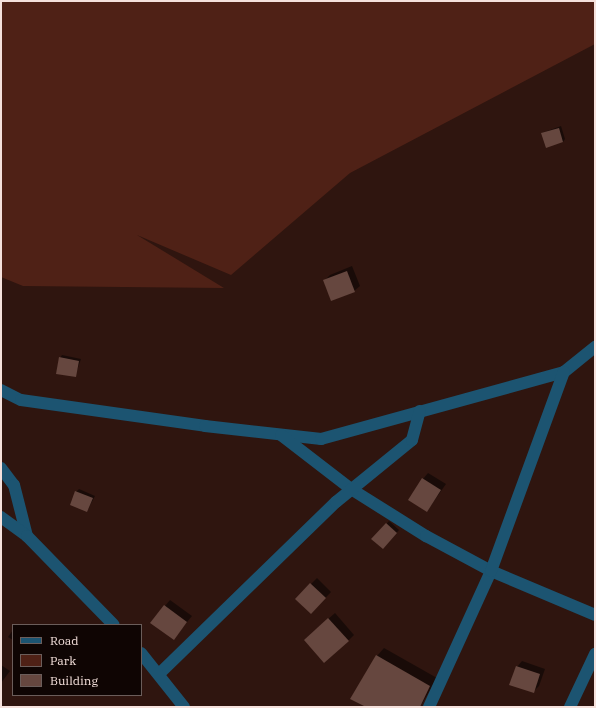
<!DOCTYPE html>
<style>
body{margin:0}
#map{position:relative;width:596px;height:708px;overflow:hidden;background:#2f150f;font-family:"IBM Plex Serif",serif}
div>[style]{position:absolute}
.green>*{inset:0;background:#4f2116}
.shadow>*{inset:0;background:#0007}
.building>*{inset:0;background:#66473f}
.minor>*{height:12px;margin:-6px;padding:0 6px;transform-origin:6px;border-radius:6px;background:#1c5471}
.tertiary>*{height:12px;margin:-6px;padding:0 6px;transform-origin:6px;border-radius:6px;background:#1c5471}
span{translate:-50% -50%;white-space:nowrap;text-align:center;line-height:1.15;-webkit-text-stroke:3px #0f0503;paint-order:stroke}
.frame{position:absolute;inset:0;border:2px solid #f5e1dc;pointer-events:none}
.legend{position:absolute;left:12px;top:624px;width:130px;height:72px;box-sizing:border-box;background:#0f0503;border:1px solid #6b5d5a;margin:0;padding:5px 7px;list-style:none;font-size:12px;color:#f5e1dc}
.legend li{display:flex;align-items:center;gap:8px;height:20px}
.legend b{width:20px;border:1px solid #6b5d5a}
</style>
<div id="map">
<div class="green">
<div style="clip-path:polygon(1px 1px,595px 1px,595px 44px,350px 173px,231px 275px,137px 235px,224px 288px,23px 286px,1px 277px)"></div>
</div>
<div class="shadow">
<div style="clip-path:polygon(561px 126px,565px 139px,563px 142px,542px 133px)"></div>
<div style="clip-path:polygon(352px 266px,360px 286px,354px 291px,324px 281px,330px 275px)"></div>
<div style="clip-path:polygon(62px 355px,81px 359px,75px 376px,60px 358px)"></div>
<div style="clip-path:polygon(428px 473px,446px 484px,427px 511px,423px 479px)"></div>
<div style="clip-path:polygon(79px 489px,95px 496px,87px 511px,76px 492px)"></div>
<div style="clip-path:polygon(389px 521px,399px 530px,383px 548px,373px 539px)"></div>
<div style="clip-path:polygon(317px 578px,331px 592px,311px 613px,296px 599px)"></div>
<div style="clip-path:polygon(170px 600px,192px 616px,173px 639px,165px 606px)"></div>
<div style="clip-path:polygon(335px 613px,354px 635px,348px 641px,311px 634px)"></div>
<div style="clip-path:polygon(13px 630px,13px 640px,8px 637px)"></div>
<div style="clip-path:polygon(384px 648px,437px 678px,420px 707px,368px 707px,377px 656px)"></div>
<div style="clip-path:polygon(522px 661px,545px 669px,539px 686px,533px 692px,517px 667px)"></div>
<div style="clip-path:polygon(1px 665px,10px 671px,1px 683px)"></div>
</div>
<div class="building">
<div style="clip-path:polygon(559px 128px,563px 142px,546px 148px,541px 133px)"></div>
<div style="clip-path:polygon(347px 271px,355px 292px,331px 301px,323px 280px)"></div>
<div style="clip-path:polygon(59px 357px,79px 361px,76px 377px,56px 374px)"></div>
<div style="clip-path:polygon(422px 478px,441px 490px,427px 512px,408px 500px)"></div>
<div style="clip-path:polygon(75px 491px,93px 498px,87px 512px,70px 505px)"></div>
<div style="clip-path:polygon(386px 523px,397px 533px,383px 549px,371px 539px)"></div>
<div style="clip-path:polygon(310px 583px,326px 598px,311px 614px,295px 599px)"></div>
<div style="clip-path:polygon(164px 605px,187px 622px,174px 640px,150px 623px)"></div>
<div style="clip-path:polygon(328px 618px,349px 641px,324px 663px,304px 640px)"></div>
<div style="clip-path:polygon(376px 655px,430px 686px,420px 707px,366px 707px,350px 699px)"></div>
<div style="clip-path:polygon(516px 666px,540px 674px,534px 693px,509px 685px)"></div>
</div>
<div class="minor">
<div style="left:1px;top:390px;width:22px;rotate:27deg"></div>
<div style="left:21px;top:400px;width:186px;rotate:8deg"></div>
<div style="left:205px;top:426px;width:117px;rotate:6.4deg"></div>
<div style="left:321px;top:439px;width:252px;rotate:-15.4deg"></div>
<div style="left:564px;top:372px;width:40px;rotate:-39deg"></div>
<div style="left:281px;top:435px;width:88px;rotate:37.6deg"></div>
<div style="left:351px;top:489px;width:89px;rotate:32.1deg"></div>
<div style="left:426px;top:536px;width:74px;rotate:28.3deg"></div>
<div style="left:491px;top:571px;width:113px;rotate:22.9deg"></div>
<div style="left:1px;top:468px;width:21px;rotate:53deg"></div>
<div style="left:14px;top:485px;width:53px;rotate:75.7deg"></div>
<div style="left:159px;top:674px;width:247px;rotate:-44.2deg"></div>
<div style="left:336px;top:502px;width:98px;rotate:-39.2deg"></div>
<div style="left:412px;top:440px;width:30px;rotate:-75deg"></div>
<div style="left:429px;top:707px;width:149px;rotate:-65.5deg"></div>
<div style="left:491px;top:571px;width:212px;rotate:-69.9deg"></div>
<div style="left:570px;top:707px;width:59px;rotate:-64.7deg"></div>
</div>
<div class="tertiary">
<div style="left:1px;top:517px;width:32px;rotate:36deg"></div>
<div style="left:27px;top:536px;width:124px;rotate:45.7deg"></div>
<div style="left:141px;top:653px;width:69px;rotate:51.5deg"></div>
</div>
<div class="frame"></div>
<ul class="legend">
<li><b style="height:5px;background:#1c5471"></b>Road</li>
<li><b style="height:11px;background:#4f2116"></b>Park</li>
<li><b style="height:11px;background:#66473f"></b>Building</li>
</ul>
</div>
